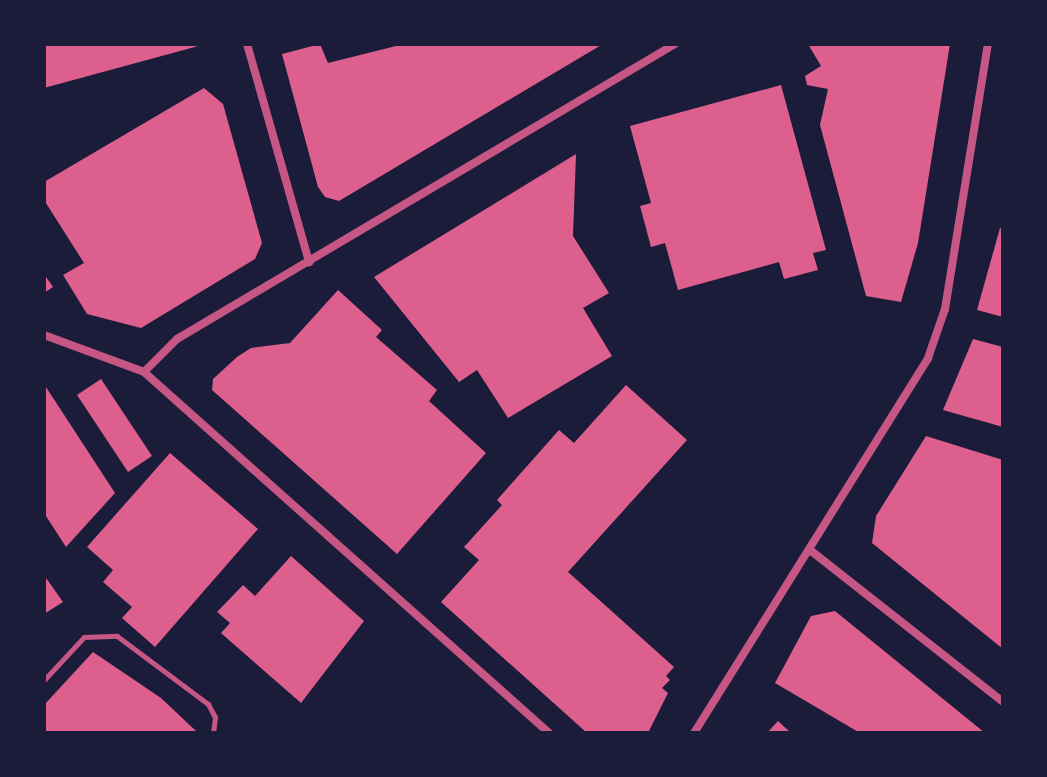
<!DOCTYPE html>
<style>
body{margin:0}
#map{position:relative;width:1047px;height:777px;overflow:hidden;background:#1b1b3a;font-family:Jost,sans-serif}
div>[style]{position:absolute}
.building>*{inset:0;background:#dd5f8e}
.service>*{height:5px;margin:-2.5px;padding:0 2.5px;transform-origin:2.5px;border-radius:2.5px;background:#c65784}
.minor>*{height:8px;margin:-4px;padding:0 4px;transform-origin:4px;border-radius:4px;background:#c65784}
span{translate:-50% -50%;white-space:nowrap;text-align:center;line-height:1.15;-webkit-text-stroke:7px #1b1b3a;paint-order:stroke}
.frame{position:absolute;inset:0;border:46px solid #1b1b3a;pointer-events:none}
</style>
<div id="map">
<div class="building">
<div style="clip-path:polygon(44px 44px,202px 44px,202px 45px,44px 88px)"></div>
<div style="clip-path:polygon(320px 44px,328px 63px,404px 44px,603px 44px,339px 201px,325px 197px,318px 187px,282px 54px)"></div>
<div style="clip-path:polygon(808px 44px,950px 44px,918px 243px,901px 302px,866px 296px,820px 125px,828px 89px,807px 85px,805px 76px,821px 66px)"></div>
<div style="clip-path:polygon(781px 85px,826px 250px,813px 253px,818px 270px,784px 279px,779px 262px,678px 290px,665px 243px,651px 247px,640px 206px,651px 203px,630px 126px)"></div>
<div style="clip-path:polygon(204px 88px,223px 104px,262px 243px,255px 259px,141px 328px,87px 314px,63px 275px,84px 263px,44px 200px,44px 182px)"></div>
<div style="clip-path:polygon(576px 154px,573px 236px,609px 293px,583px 308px,612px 356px,508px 418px,477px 370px,459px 382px,374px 277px)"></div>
<div style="clip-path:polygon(1000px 228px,1003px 229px,1003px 317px,977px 310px)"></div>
<div style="clip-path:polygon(44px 274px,53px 287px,44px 293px)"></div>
<div style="clip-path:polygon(338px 290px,382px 330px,376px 337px,437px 390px,429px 401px,486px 453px,397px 554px,212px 390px,213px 379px,237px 357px,251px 348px,290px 343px)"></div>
<div style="clip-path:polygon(973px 339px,1003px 347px,1003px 427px,943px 410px)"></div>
<div style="clip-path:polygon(101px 379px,152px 456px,128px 472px,77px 395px)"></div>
<div style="clip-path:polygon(44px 384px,115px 493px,66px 547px,44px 513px)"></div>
<div style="clip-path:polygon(626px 385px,687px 440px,568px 572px,674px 667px,666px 676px,670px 680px,662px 688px,668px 693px,648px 733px,587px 733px,441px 602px,479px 560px,464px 547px,502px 505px,497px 500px,559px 430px,574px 443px)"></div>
<div style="clip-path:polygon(926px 436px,1003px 460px,1003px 649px,872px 543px,876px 516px)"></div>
<div style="clip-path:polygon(170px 453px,258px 529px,155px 647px,122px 618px,132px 607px,103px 582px,113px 570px,87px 547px)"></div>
<div style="clip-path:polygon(291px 556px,364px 621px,301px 703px,221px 633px,230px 623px,217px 612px,243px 585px,255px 596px)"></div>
<div style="clip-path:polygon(44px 575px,63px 602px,44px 614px)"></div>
<div style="clip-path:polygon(835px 611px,985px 733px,860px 733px,775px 683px,811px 616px)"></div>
<div style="clip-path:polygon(93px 652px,161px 698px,196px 731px,44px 733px,44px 705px)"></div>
<div style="clip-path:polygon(778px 721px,791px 733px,767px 733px)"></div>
</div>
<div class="service">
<div style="left:44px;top:680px;width:59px;rotate:-47.1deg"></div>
<div style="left:84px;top:637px;width:33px;rotate:-2deg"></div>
<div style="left:117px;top:636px;width:114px;rotate:36.8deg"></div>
<div style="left:208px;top:704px;width:15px;rotate:62deg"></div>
<div style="left:215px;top:717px;width:16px;rotate:97deg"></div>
</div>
<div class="minor">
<div style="left:247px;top:44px;width:227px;rotate:74.1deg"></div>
<div style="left:44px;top:335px;width:107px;rotate:20.3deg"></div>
<div style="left:144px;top:372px;width:543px;rotate:41.71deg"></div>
<div style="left:144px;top:372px;width:47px;rotate:-45deg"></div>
<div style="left:177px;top:339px;width:579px;rotate:-30.64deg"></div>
<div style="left:810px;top:550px;width:246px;rotate:38.2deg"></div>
<div style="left:694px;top:733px;width:442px;rotate:-58deg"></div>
<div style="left:928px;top:358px;width:52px;rotate:-70.9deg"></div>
<div style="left:945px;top:309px;width:268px;rotate:-80.8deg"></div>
</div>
<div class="frame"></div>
</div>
